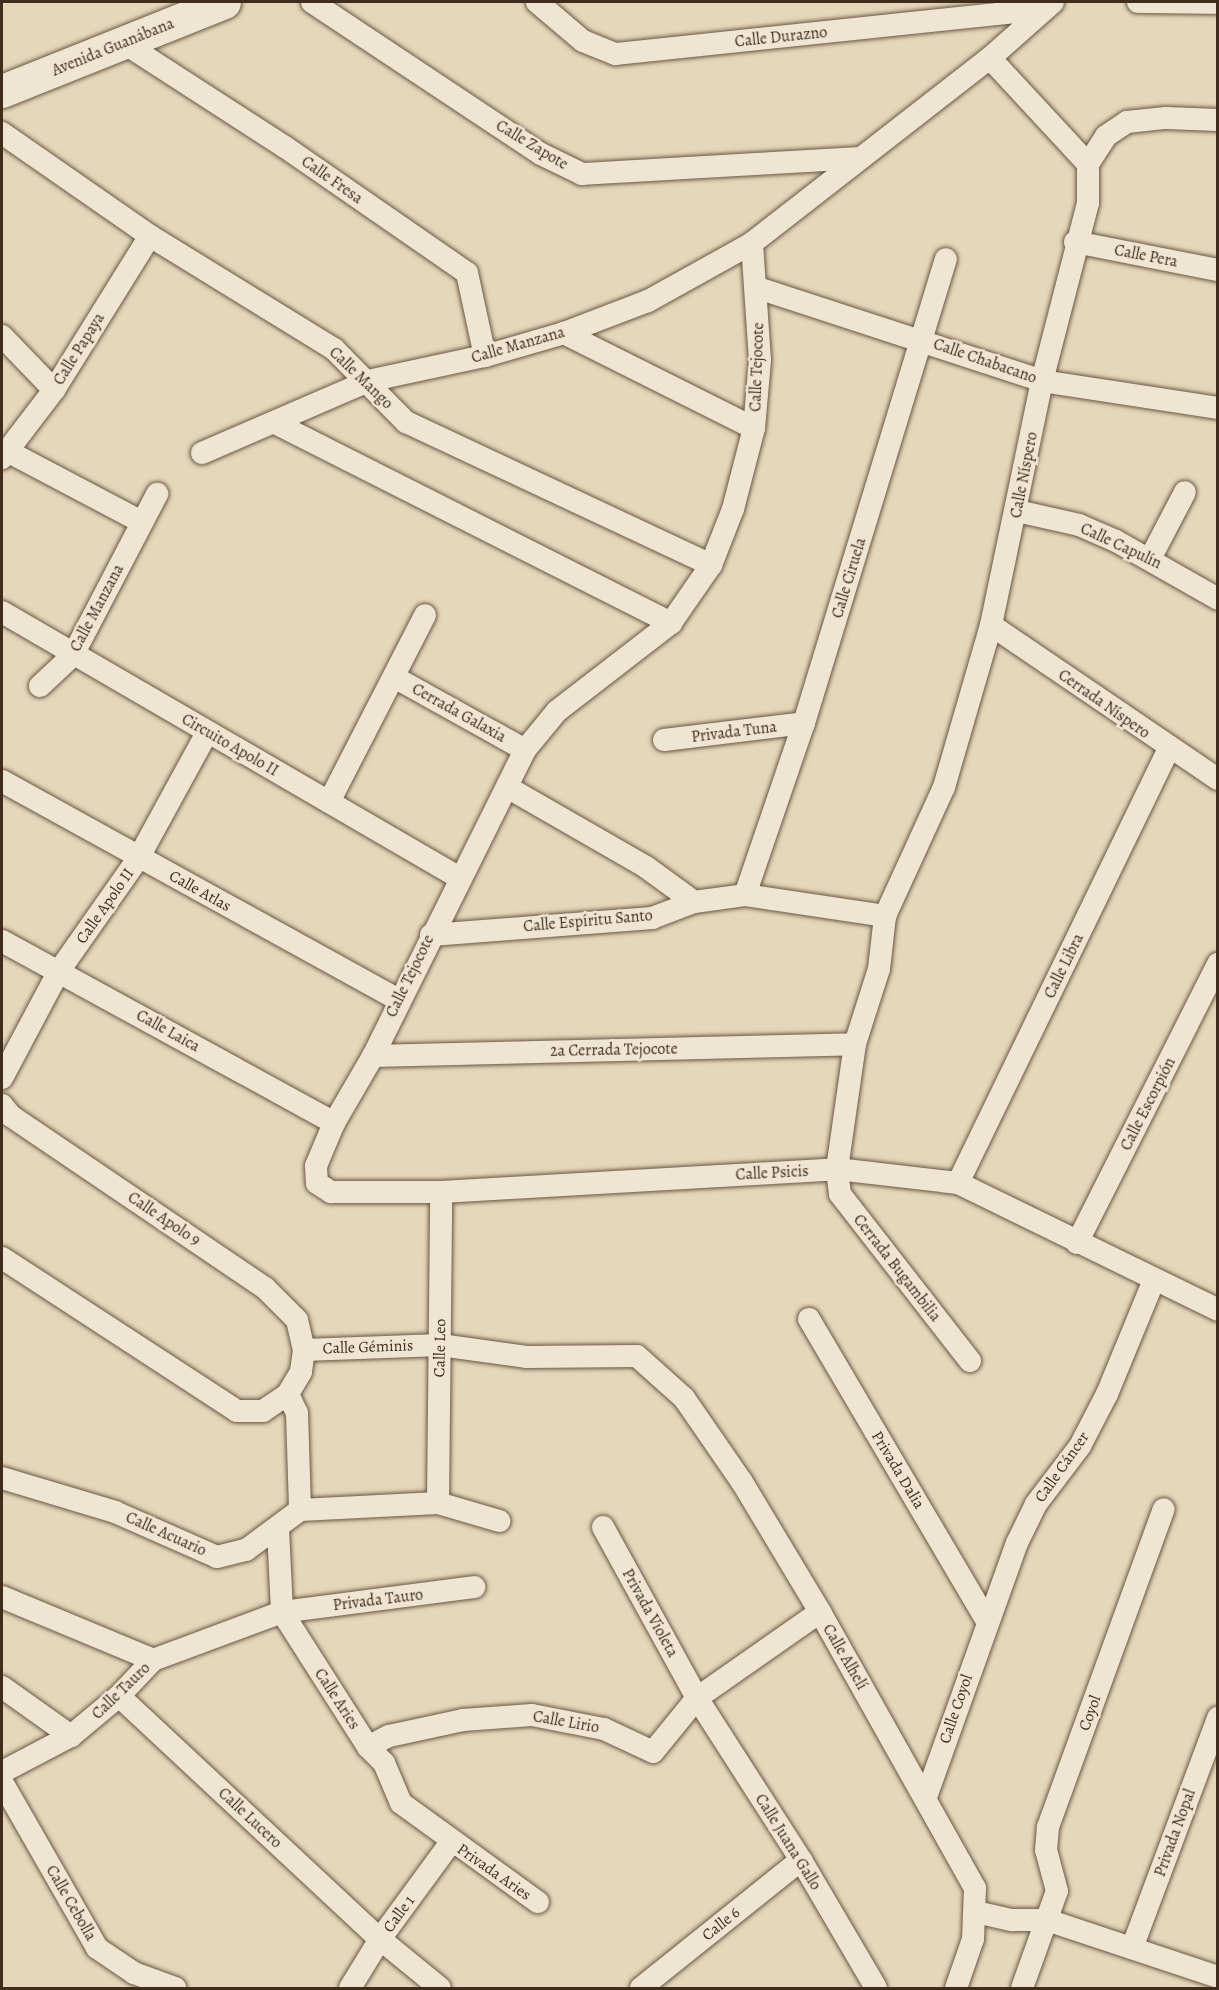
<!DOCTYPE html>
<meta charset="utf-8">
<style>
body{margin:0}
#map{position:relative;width:1219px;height:1990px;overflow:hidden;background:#e6d7bb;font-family:Alegreya,serif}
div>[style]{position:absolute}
.roads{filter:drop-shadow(0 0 2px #6a5743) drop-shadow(0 0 2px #6a5743)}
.street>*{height:22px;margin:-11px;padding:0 11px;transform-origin:11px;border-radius:11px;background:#efe5d3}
.secondary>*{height:33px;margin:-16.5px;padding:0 16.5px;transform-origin:16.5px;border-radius:16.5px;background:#efe5d3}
span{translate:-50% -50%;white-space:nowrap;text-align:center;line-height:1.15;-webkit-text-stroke:5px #efe5d3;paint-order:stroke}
.street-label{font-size:16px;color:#402c1b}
.frame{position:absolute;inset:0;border:3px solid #402c1b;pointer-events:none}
</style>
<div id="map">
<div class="roads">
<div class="street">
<div style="left:312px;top:2px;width:275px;rotate:33.6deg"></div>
<div style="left:541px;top:154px;width:46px;rotate:26deg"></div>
<div style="left:582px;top:174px;width:276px;rotate:-3.3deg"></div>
<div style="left:537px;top:2px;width:60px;rotate:40.3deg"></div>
<div style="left:583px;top:41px;width:35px;rotate:22deg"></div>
<div style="left:616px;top:54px;width:427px;rotate:-6deg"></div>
<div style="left:1138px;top:2px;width:80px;rotate:0.7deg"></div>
<div style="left:124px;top:43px;width:192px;rotate:32.9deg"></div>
<div style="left:285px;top:147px;width:221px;rotate:34.7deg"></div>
<div style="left:467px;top:273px;width:85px;rotate:77.8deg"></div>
<div style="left:2px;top:133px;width:180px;rotate:34.8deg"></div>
<div style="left:150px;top:236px;width:216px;rotate:31.6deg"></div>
<div style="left:334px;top:349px;width:103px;rotate:45.4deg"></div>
<div style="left:406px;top:422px;width:337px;rotate:25.1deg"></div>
<div style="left:1088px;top:164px;width:33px;rotate:-57deg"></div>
<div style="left:1106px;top:136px;width:25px;rotate:-34deg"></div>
<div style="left:1127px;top:122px;width:39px;rotate:-6deg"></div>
<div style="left:1166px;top:118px;width:52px;rotate:2.2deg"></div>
<div style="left:1075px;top:242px;width:146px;rotate:11.1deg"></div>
<div style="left:752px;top:243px;width:117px;rotate:86.1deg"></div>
<div style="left:760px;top:360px;width:68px;rotate:95deg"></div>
<div style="left:754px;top:428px;width:84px;rotate:104.5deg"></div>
<div style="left:733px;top:509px;width:60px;rotate:111.4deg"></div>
<div style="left:711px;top:565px;width:70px;rotate:124.6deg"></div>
<div style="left:671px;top:623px;width:144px;rotate:142.3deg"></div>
<div style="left:557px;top:711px;width:50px;rotate:129.4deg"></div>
<div style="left:525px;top:750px;width:342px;rotate:116.4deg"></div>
<div style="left:373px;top:1056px;width:78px;rotate:120.2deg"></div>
<div style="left:334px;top:1123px;width:47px;rotate:112.7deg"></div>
<div style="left:316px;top:1166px;width:17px;rotate:87deg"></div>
<div style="left:317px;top:1183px;width:17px;rotate:33deg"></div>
<div style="left:331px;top:1192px;width:110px"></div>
<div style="left:441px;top:1192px;width:397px;rotate:-3.3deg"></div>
<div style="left:837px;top:1169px;width:122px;rotate:6.6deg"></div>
<div style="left:958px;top:1183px;width:289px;rotate:26deg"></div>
<div style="left:758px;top:288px;width:299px;rotate:18.1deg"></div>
<div style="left:1042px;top:381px;width:178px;rotate:8.7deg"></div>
<div style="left:564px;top:333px;width:212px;rotate:26.6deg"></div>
<div style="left:2px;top:336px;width:75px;rotate:46.1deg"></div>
<div style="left:275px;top:423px;width:444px;rotate:26.8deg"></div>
<div style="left:9px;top:452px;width:150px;rotate:27.8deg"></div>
<div style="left:202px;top:453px;width:181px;rotate:-23.4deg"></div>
<div style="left:368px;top:381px;width:120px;rotate:-12.1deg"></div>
<div style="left:485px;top:356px;width:82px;rotate:-16.2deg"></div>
<div style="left:564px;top:333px;width:90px;rotate:-20.9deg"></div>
<div style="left:648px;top:301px;width:119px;rotate:-29.1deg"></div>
<div style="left:752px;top:243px;width:301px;rotate:-37.9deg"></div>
<div style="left:990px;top:58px;width:84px;rotate:-41.6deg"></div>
<div style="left:2px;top:458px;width:86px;rotate:-52.6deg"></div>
<div style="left:54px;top:390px;width:181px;rotate:-58.1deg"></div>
<div style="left:1017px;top:511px;width:64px;rotate:12.7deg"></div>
<div style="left:1079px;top:525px;width:40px;rotate:23.4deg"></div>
<div style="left:1116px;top:541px;width:117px;rotate:29.6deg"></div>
<div style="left:1151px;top:557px;width:73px;rotate:-62.4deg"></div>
<div style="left:2px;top:612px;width:527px;rotate:30.16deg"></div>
<div style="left:991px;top:625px;width:274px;rotate:34.2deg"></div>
<div style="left:394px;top:677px;width:150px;rotate:29.1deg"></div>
<div style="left:40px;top:686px;width:45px;rotate:-43.2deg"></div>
<div style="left:73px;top:655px;width:182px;rotate:-62.4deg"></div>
<div style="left:664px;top:740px;width:141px;rotate:-6.9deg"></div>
<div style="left:2px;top:781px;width:453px;rotate:28.9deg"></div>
<div style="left:507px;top:787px;width:160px;rotate:29.9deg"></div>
<div style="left:646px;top:867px;width:59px;rotate:36.1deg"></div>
<div style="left:329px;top:802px;width:210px;rotate:-62.8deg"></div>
<div style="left:745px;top:895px;width:182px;rotate:-71.1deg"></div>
<div style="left:804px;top:723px;width:485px;rotate:-73deg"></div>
<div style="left:431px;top:935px;width:222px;rotate:-4.4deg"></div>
<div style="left:652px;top:918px;width:45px;rotate:-20.9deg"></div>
<div style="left:694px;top:902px;width:51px;rotate:-7.8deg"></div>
<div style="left:745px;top:895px;width:142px;rotate:8.5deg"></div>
<div style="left:2px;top:941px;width:379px;rotate:28.7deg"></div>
<div style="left:373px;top:1056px;width:482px;rotate:-1.4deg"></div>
<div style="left:2px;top:1078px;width:121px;rotate:-62deg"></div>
<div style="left:59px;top:971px;width:139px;rotate:-54.9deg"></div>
<div style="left:139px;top:857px;width:141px;rotate:-61.3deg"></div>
<div style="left:2px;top:1105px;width:14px;rotate:51deg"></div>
<div style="left:11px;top:1116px;width:307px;rotate:34.1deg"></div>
<div style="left:265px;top:1288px;width:45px;rotate:45deg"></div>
<div style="left:297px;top:1320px;width:31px;rotate:77deg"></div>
<div style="left:304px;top:1350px;width:22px;rotate:98deg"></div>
<div style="left:301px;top:1372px;width:26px;rotate:121deg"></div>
<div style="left:288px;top:1394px;width:30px;rotate:146deg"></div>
<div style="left:263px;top:1411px;width:26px;rotate:180deg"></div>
<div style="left:237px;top:1411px;width:280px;rotate:-146.9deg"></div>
<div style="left:958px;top:1183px;width:483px;rotate:-64.1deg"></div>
<div style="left:1077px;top:1243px;width:313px;rotate:-63.2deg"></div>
<div style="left:809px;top:1319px;width:351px;rotate:59.5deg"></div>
<div style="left:304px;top:1350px;width:136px;rotate:-2.1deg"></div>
<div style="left:440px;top:1345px;width:87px;rotate:7.9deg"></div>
<div style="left:526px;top:1357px;width:111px;rotate:-0.5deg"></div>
<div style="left:637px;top:1356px;width:63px;rotate:41.8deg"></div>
<div style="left:684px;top:1398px;width:102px;rotate:55.4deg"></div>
<div style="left:742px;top:1482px;width:152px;rotate:59deg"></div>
<div style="left:820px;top:1612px;width:317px;rotate:60.7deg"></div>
<div style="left:975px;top:1888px;width:51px;rotate:92.2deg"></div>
<div style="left:973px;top:1939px;width:52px;rotate:109.1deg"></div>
<div style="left:970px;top:1361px;width:212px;rotate:-127.9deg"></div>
<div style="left:840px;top:1194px;width:25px;rotate:-97deg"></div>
<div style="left:837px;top:1169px;width:126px;rotate:-81.8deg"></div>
<div style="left:855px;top:1044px;width:79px;rotate:-72.3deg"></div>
<div style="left:879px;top:969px;width:53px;rotate:-83.5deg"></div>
<div style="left:885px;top:916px;width:142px;rotate:-65.4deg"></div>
<div style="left:944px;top:787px;width:169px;rotate:-73.8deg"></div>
<div style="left:991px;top:625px;width:249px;rotate:-78.2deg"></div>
<div style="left:1042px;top:381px;width:184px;rotate:-75.5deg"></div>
<div style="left:1088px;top:203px;width:39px;rotate:-90deg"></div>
<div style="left:1088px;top:164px;width:144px;rotate:-132.8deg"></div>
<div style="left:288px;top:1394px;width:21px;rotate:65deg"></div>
<div style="left:297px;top:1413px;width:97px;rotate:88.2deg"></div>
<div style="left:2px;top:1478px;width:118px;rotate:16.7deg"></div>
<div style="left:115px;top:1512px;width:111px;rotate:23.8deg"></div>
<div style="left:217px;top:1557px;width:30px;rotate:-14deg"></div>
<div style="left:246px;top:1550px;width:67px;rotate:-36.5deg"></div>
<div style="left:300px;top:1510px;width:138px;rotate:-2.9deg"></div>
<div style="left:438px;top:1503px;width:64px;rotate:16.4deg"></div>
<div style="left:438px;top:1503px;width:311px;rotate:-89.4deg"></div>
<div style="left:603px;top:1527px;width:195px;rotate:61.2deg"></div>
<div style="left:697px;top:1698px;width:193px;rotate:57.3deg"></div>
<div style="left:801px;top:1860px;width:148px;rotate:59.6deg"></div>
<div style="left:278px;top:1529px;width:83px;rotate:87.2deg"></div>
<div style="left:282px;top:1612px;width:160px;rotate:57.5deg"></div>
<div style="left:368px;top:1747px;width:23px;rotate:45deg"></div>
<div style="left:384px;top:1763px;width:43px;rotate:67deg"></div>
<div style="left:401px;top:1803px;width:169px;rotate:35.9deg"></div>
<div style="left:2px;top:1597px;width:164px;rotate:22.6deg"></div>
<div style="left:2px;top:1687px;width:85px;rotate:35.4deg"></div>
<div style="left:119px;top:1696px;width:357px;rotate:43deg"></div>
<div style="left:380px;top:1939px;width:77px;rotate:39.2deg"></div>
<div style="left:368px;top:1747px;width:24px;rotate:-28deg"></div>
<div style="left:389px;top:1736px;width:76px;rotate:-12.2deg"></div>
<div style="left:463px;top:1720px;width:69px;rotate:-4.1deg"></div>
<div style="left:532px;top:1715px;width:73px;rotate:11deg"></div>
<div style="left:604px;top:1729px;width:54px;rotate:25.1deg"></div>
<div style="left:653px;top:1752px;width:70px;rotate:-50.8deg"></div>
<div style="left:697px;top:1698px;width:150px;rotate:-35deg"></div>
<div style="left:2px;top:1772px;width:78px;rotate:-27.6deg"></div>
<div style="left:71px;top:1736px;width:62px;rotate:-39.8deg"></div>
<div style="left:119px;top:1696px;width:50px;rotate:-46.6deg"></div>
<div style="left:153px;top:1660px;width:138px;rotate:-20.4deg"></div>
<div style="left:282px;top:1612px;width:194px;rotate:-7.4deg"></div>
<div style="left:2px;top:1782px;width:191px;rotate:60.2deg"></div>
<div style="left:97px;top:1948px;width:45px;rotate:34deg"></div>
<div style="left:134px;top:1973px;width:44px;rotate:20.1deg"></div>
<div style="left:926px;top:1797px;width:270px;rotate:-70.3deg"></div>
<div style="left:1017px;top:1543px;width:43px;rotate:-64deg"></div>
<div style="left:1036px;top:1504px;width:73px;rotate:-52.8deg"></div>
<div style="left:1080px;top:1446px;width:59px;rotate:-62.6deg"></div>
<div style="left:1107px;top:1394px;width:123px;rotate:-67.6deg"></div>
<div style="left:976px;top:1912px;width:37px;rotate:13deg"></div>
<div style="left:1012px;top:1920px;width:35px"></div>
<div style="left:1047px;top:1920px;width:180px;rotate:18.4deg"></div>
<div style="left:1132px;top:1948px;width:246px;rotate:-69.5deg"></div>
<div style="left:350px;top:1988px;width:57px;rotate:-58.5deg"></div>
<div style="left:380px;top:1939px;width:120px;rotate:-53.8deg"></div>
<div style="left:641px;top:1988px;width:205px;rotate:-38.7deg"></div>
<div style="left:1022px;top:1988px;width:103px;rotate:-70.2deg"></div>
<div style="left:1057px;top:1891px;width:42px;rotate:-105deg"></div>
<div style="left:1046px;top:1850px;width:23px;rotate:-85deg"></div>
<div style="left:1048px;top:1827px;width:338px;rotate:-70deg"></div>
</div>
<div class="secondary">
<div style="left:2px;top:91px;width:239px;rotate:-21.8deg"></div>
</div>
</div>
<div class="street-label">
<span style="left:781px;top:37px;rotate:-6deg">Calle Durazno</span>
<span style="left:113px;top:47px;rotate:-22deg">Avenida Guanábana</span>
<span style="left:532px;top:145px;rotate:31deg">Calle Zapote</span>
<span style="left:332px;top:180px;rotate:35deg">Calle Fresa</span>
<span style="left:1146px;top:256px;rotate:11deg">Calle Pera</span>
<span style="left:518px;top:345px;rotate:-16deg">Calle Manzana</span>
<span style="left:79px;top:349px;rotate:-58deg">Calle Papaya</span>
<span style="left:985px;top:361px;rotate:19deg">Calle Chabacano</span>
<span style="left:757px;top:367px;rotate:-88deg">Calle Tejocote</span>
<span style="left:361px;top:378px;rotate:44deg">Calle Mango</span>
<span style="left:1024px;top:475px;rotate:-79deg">Calle Níspero</span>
<span style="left:1121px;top:546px;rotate:25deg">Calle Capulín</span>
<span style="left:849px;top:578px;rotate:-73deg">Calle Ciruela</span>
<span style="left:97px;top:608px;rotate:-62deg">Calle Manzana</span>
<span style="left:1104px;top:704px;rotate:35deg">Cerrada Níspero</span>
<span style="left:459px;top:713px;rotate:29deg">Cerrada Galaxia</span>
<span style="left:734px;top:732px;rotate:-7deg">Privada Tuna</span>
<span style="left:230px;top:745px;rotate:30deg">Circuito Apolo II</span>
<span style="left:200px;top:891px;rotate:29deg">Calle Atlas</span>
<span style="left:105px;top:906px;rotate:-55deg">Calle Apolo II</span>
<span style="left:588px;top:921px;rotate:-5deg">Calle Espíritu Santo</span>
<span style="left:1064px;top:966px;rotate:-64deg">Calle Libra</span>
<span style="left:410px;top:976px;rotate:-64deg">Calle Tejocote</span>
<span style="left:168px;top:1031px;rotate:29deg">Calle Laica</span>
<span style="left:614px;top:1050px;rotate:-1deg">2a Cerrada Tejocote</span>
<span style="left:1148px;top:1104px;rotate:-63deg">Calle Escorpión</span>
<span style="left:772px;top:1173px;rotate:-3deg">Calle Psicis</span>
<span style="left:164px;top:1219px;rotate:34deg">Calle Apolo 9</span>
<span style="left:897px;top:1268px;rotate:52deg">Cerrada Bugambilia</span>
<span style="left:368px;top:1347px;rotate:-2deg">Calle Géminis</span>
<span style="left:440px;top:1348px;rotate:-89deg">Calle Leo</span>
<span style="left:1062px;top:1467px;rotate:-55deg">Calle Cáncer</span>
<span style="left:898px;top:1470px;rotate:59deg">Privada Dalia</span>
<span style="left:166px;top:1534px;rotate:24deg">Calle Acuario</span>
<span style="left:378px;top:1600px;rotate:-7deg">Privada Tauro</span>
<span style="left:650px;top:1613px;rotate:61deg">Privada Violeta</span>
<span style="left:845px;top:1657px;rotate:60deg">Calle Alhelí</span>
<span style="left:121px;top:1691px;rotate:-44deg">Calle Tauro</span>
<span style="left:337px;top:1699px;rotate:57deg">Calle Aries</span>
<span style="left:956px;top:1709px;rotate:-71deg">Calle Coyol</span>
<span style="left:1090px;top:1713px;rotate:-70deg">Coyol</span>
<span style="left:566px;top:1722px;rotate:10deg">Calle Lirio</span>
<span style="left:250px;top:1818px;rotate:43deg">Calle Lucero</span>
<span style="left:1175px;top:1833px;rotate:-70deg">Privada Nopal</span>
<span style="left:788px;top:1842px;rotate:58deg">Calle Juana Gallo</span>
<span style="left:494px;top:1872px;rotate:35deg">Privada Aries</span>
<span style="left:71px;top:1903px;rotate:60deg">Calle Cebolla</span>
<span style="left:399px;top:1914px;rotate:-54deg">Calle 1</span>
<span style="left:721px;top:1924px;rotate:-39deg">Calle 6</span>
</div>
<div class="frame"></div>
</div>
